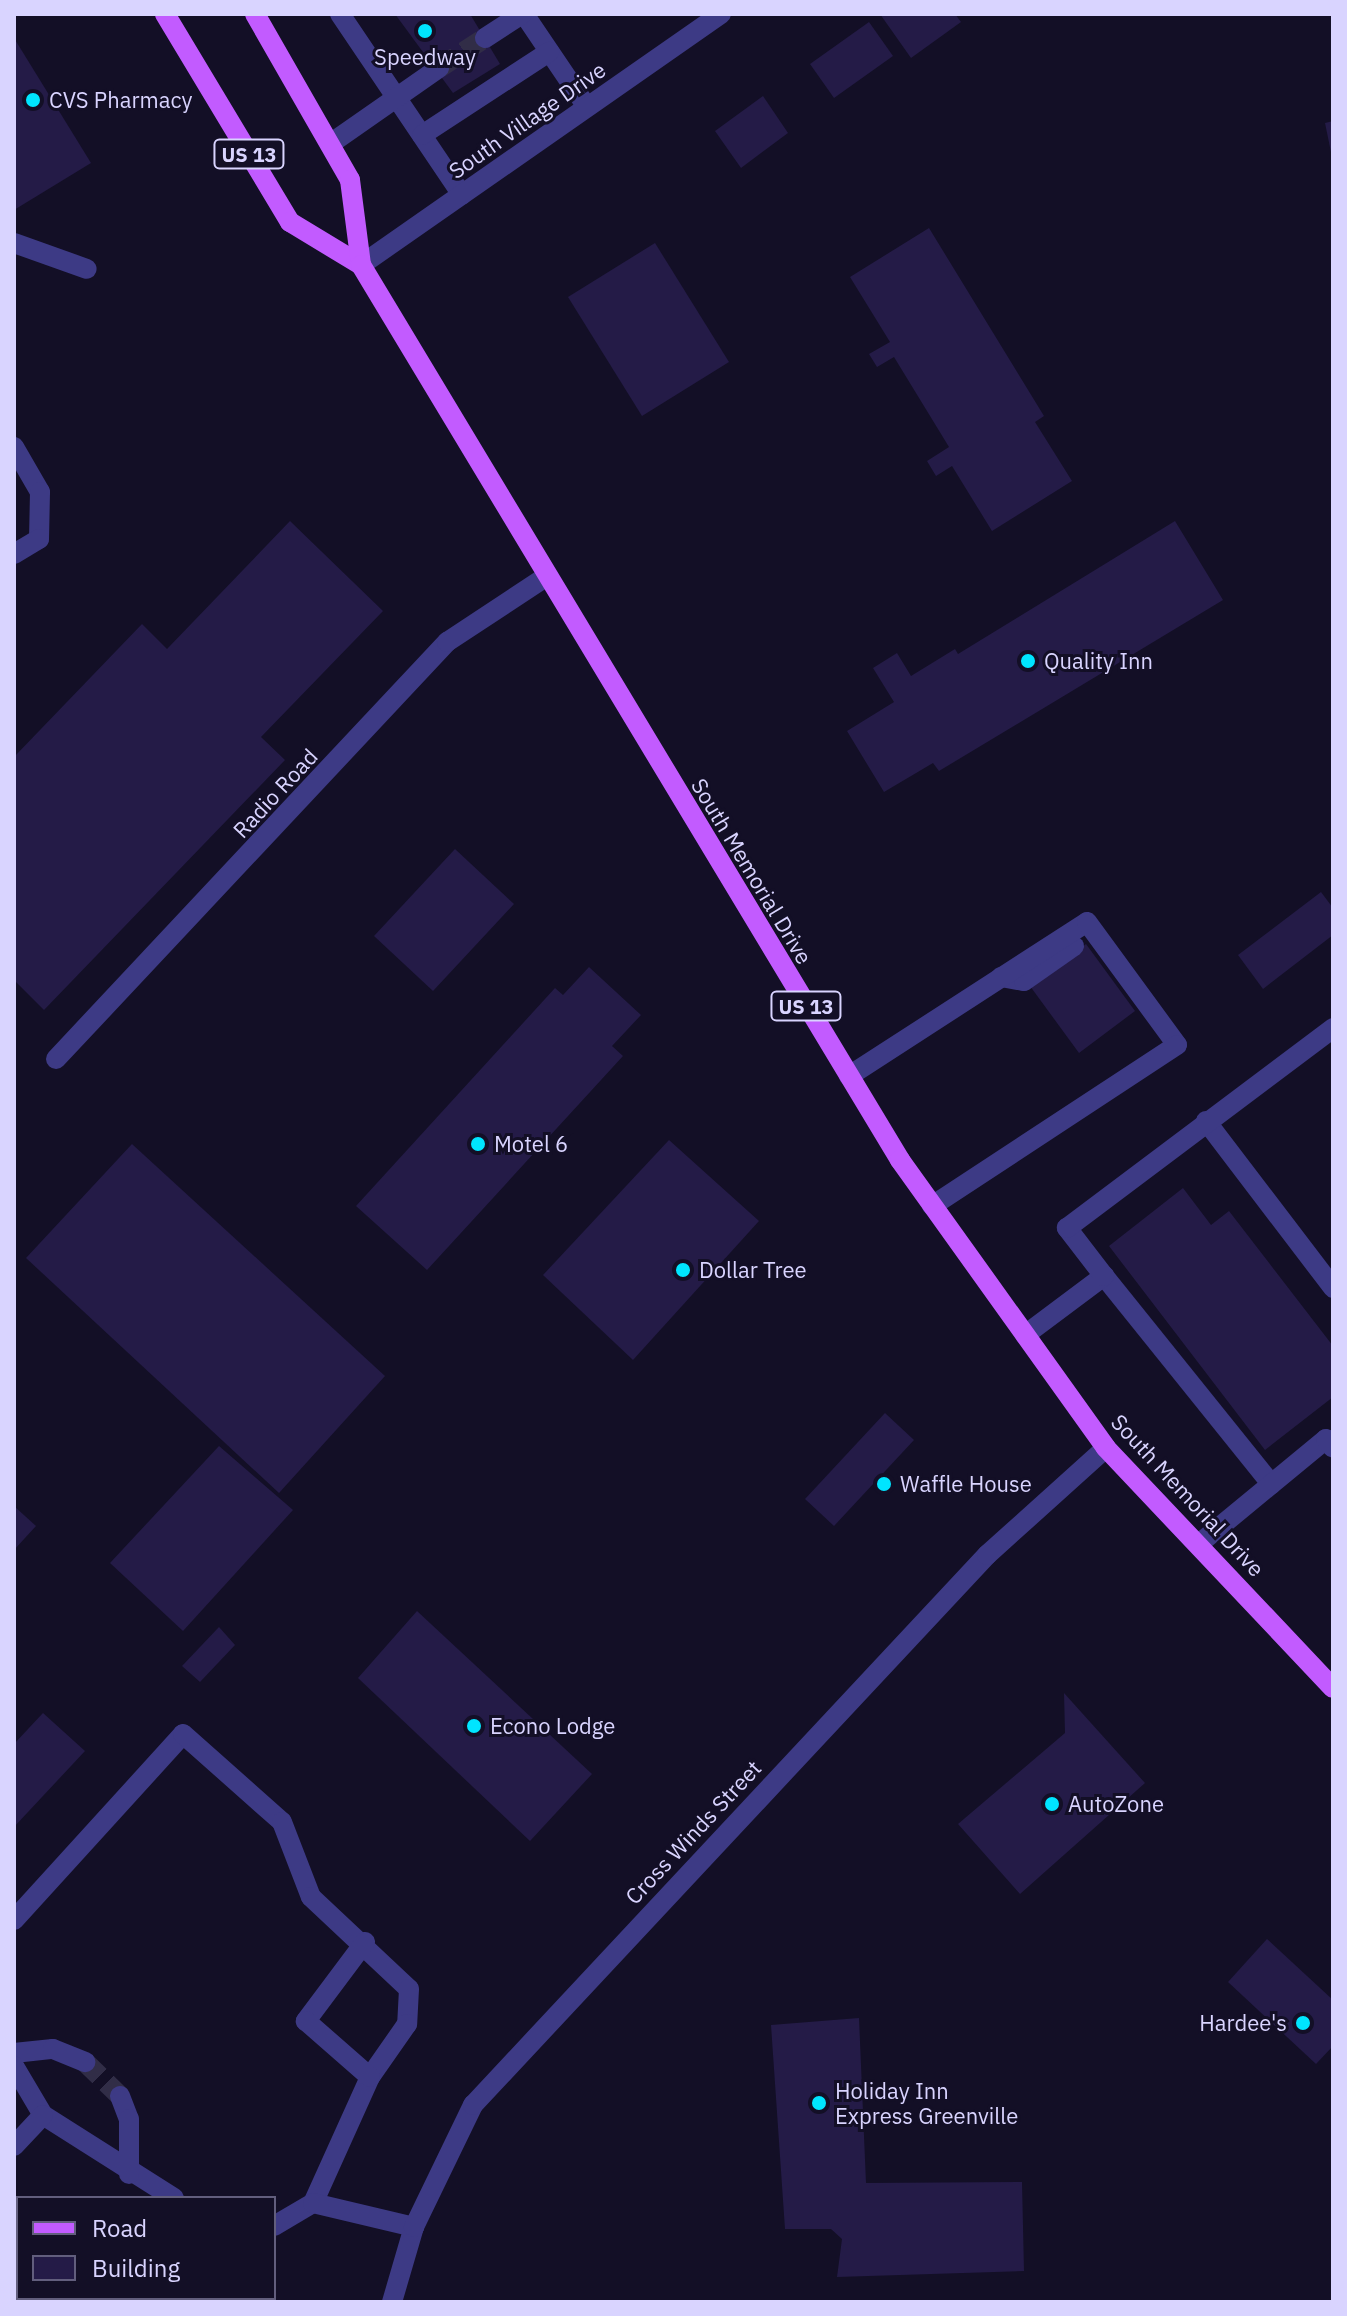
<!DOCTYPE html>
<style>
body{margin:0}
#map{position:relative;width:1347px;height:2316px;overflow:hidden;background:#130f26;font-family:"IBM Plex Sans",sans-serif}
div>[style]{position:absolute}
.building>*{inset:0;background:#241b47}
.minor-tunnel>*{height:20px;margin-top:-10px;transform-origin:0;background:repeating-linear-gradient(90deg,#312d47 0 20px,transparent 0 30px)}
.minor>*{height:20px;margin:-10px;padding:0 10px;transform-origin:10px;border-radius:10px;background:#3d3a85}
.major>*{height:20px;margin:-10px;padding:0 10px;transform-origin:10px;border-radius:10px;background:#c25bff}
.dots>*{width:22px;height:22px;translate:-50% -50%;box-sizing:border-box;border:4px solid #130f26;border-radius:50%}
span{translate:-50% -50%;white-space:nowrap;text-align:center;line-height:1.15;-webkit-text-stroke:6px #130f26;paint-order:stroke}
.shield-label span{padding:2px 6px;background:#130f26;border:2px solid;border-radius:6px;-webkit-text-stroke-width:0}
.shield-label{font-size:20px;color:#d9d4ff;font-weight:700}
.poi-label{font-size:22px;color:#d9d4ff}
.left{translate:0 -50%;text-align:left}
.right{translate:-100% -50%;text-align:right}
.street-label{font-size:22px;color:#d9d4ff}
.frame{position:absolute;inset:0;border:16px solid #d9d4ff;pointer-events:none}
.legend{position:absolute;left:16px;top:2196px;width:260px;height:104px;box-sizing:border-box;background:#130f26;border:2px solid #625e7d;margin:0;padding:10px 14px;list-style:none;font-size:24px;color:#d9d4ff}
.legend li{display:flex;align-items:center;gap:16px;height:40px}
.legend b{width:40px;border:2px solid #625e7d}
</style>
<div id="map">
<div class="building">
<div style="clip-path:polygon(395px 14px,470px 14px,500px 64px,453px 93px)"></div>
<div style="clip-path:polygon(880px 14px,955px 14px,961px 22px,911px 58px)"></div>
<div style="clip-path:polygon(869px 22px,893px 56px,834px 98px,810px 64px)"></div>
<div style="clip-path:polygon(14px 38px,91px 163px,14px 210px)"></div>
<div style="clip-path:polygon(763px 96px,788px 133px,741px 168px,715px 131px)"></div>
<div style="clip-path:polygon(1333px 121px,1333px 157px,1332px 157px,1325px 123px)"></div>
<div style="clip-path:polygon(929px 228px,1044px 416px,1035px 422px,1072px 481px,992px 531px,952px 466px,936px 476px,927px 461px,949px 447px,894px 357px,877px 367px,869px 354px,890px 342px,850px 277px)"></div>
<div style="clip-path:polygon(655px 243px,729px 362px,642px 416px,568px 297px)"></div>
<div style="clip-path:polygon(290px 521px,383px 611px,261px 737px,285px 760px,44px 1010px,14px 980px,14px 757px,142px 624px,167px 649px)"></div>
<div style="clip-path:polygon(1175px 521px,1223px 600px,939px 771px,933px 763px,884px 792px,847px 731px,894px 702px,873px 668px,897px 653px,911px 676px,955px 649px,958px 654px)"></div>
<div style="clip-path:polygon(455px 849px,514px 904px,433px 991px,374px 936px)"></div>
<div style="clip-path:polygon(1321px 892px,1333px 908px,1333px 935px,1263px 989px,1238px 955px)"></div>
<div style="clip-path:polygon(1086px 944px,1135px 1011px,1079px 1053px,1030px 986px)"></div>
<div style="clip-path:polygon(589px 967px,641px 1015px,612px 1046px,623px 1056px,427px 1270px,356px 1206px,555px 988px,563px 995px)"></div>
<div style="clip-path:polygon(669px 1140px,759px 1221px,633px 1360px,543px 1275px)"></div>
<div style="clip-path:polygon(132px 1144px,385px 1376px,279px 1493px,26px 1258px)"></div>
<div style="clip-path:polygon(1183px 1188px,1211px 1225px,1229px 1211px,1333px 1346px,1333px 1397px,1265px 1450px,1109px 1246px)"></div>
<div style="clip-path:polygon(885px 1413px,914px 1440px,834px 1526px,805px 1499px)"></div>
<div style="clip-path:polygon(219px 1446px,293px 1510px,183px 1631px,110px 1563px)"></div>
<div style="clip-path:polygon(14px 1506px,36px 1526px,14px 1550px)"></div>
<div style="clip-path:polygon(417px 1611px,592px 1774px,530px 1841px,358px 1678px)"></div>
<div style="clip-path:polygon(219px 1627px,235px 1645px,200px 1682px,182px 1666px)"></div>
<div style="clip-path:polygon(1064px 1693px,1145px 1783px,1020px 1894px,958px 1824px,1065px 1733px)"></div>
<div style="clip-path:polygon(43px 1713px,85px 1751px,14px 1827px,14px 1744px)"></div>
<div style="clip-path:polygon(1267px 1939px,1333px 2000px,1333px 2046px,1316px 2064px,1228px 1982px)"></div>
<div style="clip-path:polygon(859px 2018px,866px 2183px,1022px 2182px,1024px 2271px,837px 2277px,842px 2239px,831px 2229px,785px 2229px,771px 2025px)"></div>
</div>
<div class="minor-tunnel">
<div style="left:439px;top:68px;width:55px;rotate:-33.1deg"></div>
<div style="left:85px;top:2062px;width:49px;rotate:44.2deg"></div>
</div>
<div class="minor">
<div style="left:340px;top:14px;width:218px;rotate:56deg"></div>
<div style="left:524px;top:14px;width:112px;rotate:55.9deg"></div>
<div style="left:485px;top:38px;width:44px;rotate:-33deg"></div>
<div style="left:422px;top:135px;width:152px;rotate:-33.2deg"></div>
<div style="left:330px;top:144px;width:133px;rotate:-34.9deg"></div>
<div style="left:14px;top:243px;width:77px;rotate:19.6deg"></div>
<div style="left:361px;top:265px;width:439px;rotate:-34.9deg"></div>
<div style="left:14px;top:447px;width:52px;rotate:60deg"></div>
<div style="left:40px;top:492px;width:47px;rotate:91.2deg"></div>
<div style="left:39px;top:539px;width:29px;rotate:149deg"></div>
<div style="left:1001px;top:977px;width:23px;rotate:10deg"></div>
<div style="left:1024px;top:981px;width:61px;rotate:-35deg"></div>
<div style="left:56px;top:1059px;width:572px;rotate:-46.84deg"></div>
<div style="left:447px;top:642px;width:116px;rotate:-33.4deg"></div>
<div style="left:849px;top:1076px;width:283px;rotate:-32.9deg"></div>
<div style="left:1087px;top:922px;width:152px;rotate:53.8deg"></div>
<div style="left:1177px;top:1045px;width:293px;rotate:146.7deg"></div>
<div style="left:1206px;top:1121px;width:210px;rotate:52.7deg"></div>
<div style="left:1104px;top:1276px;width:267px;rotate:51.2deg"></div>
<div style="left:1025px;top:1335px;width:99px;rotate:-36.8deg"></div>
<div style="left:1104px;top:1276px;width:61px;rotate:-127.6deg"></div>
<div style="left:1067px;top:1228px;width:333px;rotate:-36.9deg"></div>
<div style="left:1200px;top:1543px;width:163px;rotate:-39.5deg"></div>
<div style="left:1326px;top:1439px;width:11px;rotate:52deg"></div>
<div style="left:14px;top:1920px;width:251px;rotate:-47.7deg"></div>
<div style="left:183px;top:1734px;width:132px;rotate:41.6deg"></div>
<div style="left:282px;top:1822px;width:80px;rotate:68.9deg"></div>
<div style="left:311px;top:1897px;width:134px;rotate:43.2deg"></div>
<div style="left:409px;top:1989px;width:35px;rotate:93deg"></div>
<div style="left:407px;top:2024px;width:65px;rotate:124.9deg"></div>
<div style="left:370px;top:2077px;width:138px;rotate:114.3deg"></div>
<div style="left:313px;top:2203px;width:45px;rotate:149.5deg"></div>
<div style="left:365px;top:1942px;width:99px;rotate:126.8deg"></div>
<div style="left:306px;top:2021px;width:85px;rotate:41.2deg"></div>
<div style="left:14px;top:2053px;width:39px;rotate:-6deg"></div>
<div style="left:53px;top:2049px;width:35px;rotate:22deg"></div>
<div style="left:14px;top:2066px;width:57px;rotate:59.4deg"></div>
<div style="left:43px;top:2115px;width:155px;rotate:32.4deg"></div>
<div style="left:120px;top:2096px;width:25px;rotate:69deg"></div>
<div style="left:129px;top:2119px;width:55px;rotate:90deg"></div>
<div style="left:14px;top:2146px;width:42px;rotate:-46.9deg"></div>
<div style="left:313px;top:2203px;width:104px;rotate:13.4deg"></div>
<div style="left:392px;top:2302px;width:78px;rotate:-73.7deg"></div>
<div style="left:414px;top:2227px;width:136px;rotate:-64.2deg"></div>
<div style="left:473px;top:2105px;width:753px;rotate:-46.94deg"></div>
<div style="left:987px;top:1555px;width:160px;rotate:-42deg"></div>
</div>
<div class="major">
<div style="left:165px;top:14px;width:243px;rotate:59deg"></div>
<div style="left:290px;top:222px;width:83px;rotate:31.2deg"></div>
<div style="left:255px;top:14px;width:191px;rotate:60.2deg"></div>
<div style="left:350px;top:180px;width:86px;rotate:82.6deg"></div>
<div style="left:361px;top:265px;width:1045px;rotate:58.94deg"></div>
<div style="left:900px;top:1160px;width:354px;rotate:54.4deg"></div>
<div style="left:1106px;top:1448px;width:330px;rotate:46.6deg"></div>
</div>
<div class="dots">
<div style="left:425px;top:31px;background:#00e5ff"></div>
<div style="left:33px;top:100px;background:#00e5ff"></div>
<div style="left:1028px;top:661px;background:#00e5ff"></div>
<div style="left:478px;top:1144px;background:#00e5ff"></div>
<div style="left:683px;top:1270px;background:#00e5ff"></div>
<div style="left:884px;top:1484px;background:#00e5ff"></div>
<div style="left:474px;top:1726px;background:#00e5ff"></div>
<div style="left:1052px;top:1804px;background:#00e5ff"></div>
<div style="left:1303px;top:2023px;background:#00e5ff"></div>
<div style="left:819px;top:2103px;background:#00e5ff"></div>
</div>
<div class="shield-label">
<span style="left:249px;top:154px">US 13</span>
<span style="left:806px;top:1006px">US 13</span>
</div>
<div class="poi-label">
<span style="left:425px;top:57px">Speedway</span>
<span class="left" style="left:49px;top:100px">CVS Pharmacy</span>
<span class="left" style="left:1044px;top:661px">Quality Inn</span>
<span class="left" style="left:494px;top:1144px">Motel 6</span>
<span class="left" style="left:699px;top:1270px">Dollar Tree</span>
<span class="left" style="left:900px;top:1484px">Waffle House</span>
<span class="left" style="left:490px;top:1726px">Econo Lodge</span>
<span class="left" style="left:1068px;top:1804px">AutoZone</span>
<span class="right" style="left:1287px;top:2023px">Hardee's</span>
<span class="left" style="left:835px;top:2103px">Holiday Inn<br>Express Greenville</span>
</div>
<div class="street-label">
<span style="left:527px;top:120px;rotate:-35deg">South Village Drive</span>
<span style="left:275px;top:793px;rotate:-47deg">Radio Road</span>
<span style="left:752px;top:871px;rotate:59deg">South Memorial Drive</span>
<span style="left:1188px;top:1495px;rotate:47deg">South Memorial Drive</span>
<span style="left:693px;top:1832px;rotate:-47deg">Cross Winds Street</span>
</div>
<div class="frame"></div>
<ul class="legend">
<li><b style="height:10px;background:#c25bff"></b>Road</li>
<li><b style="height:22px;background:#241b47"></b>Building</li>
</ul>
</div>
